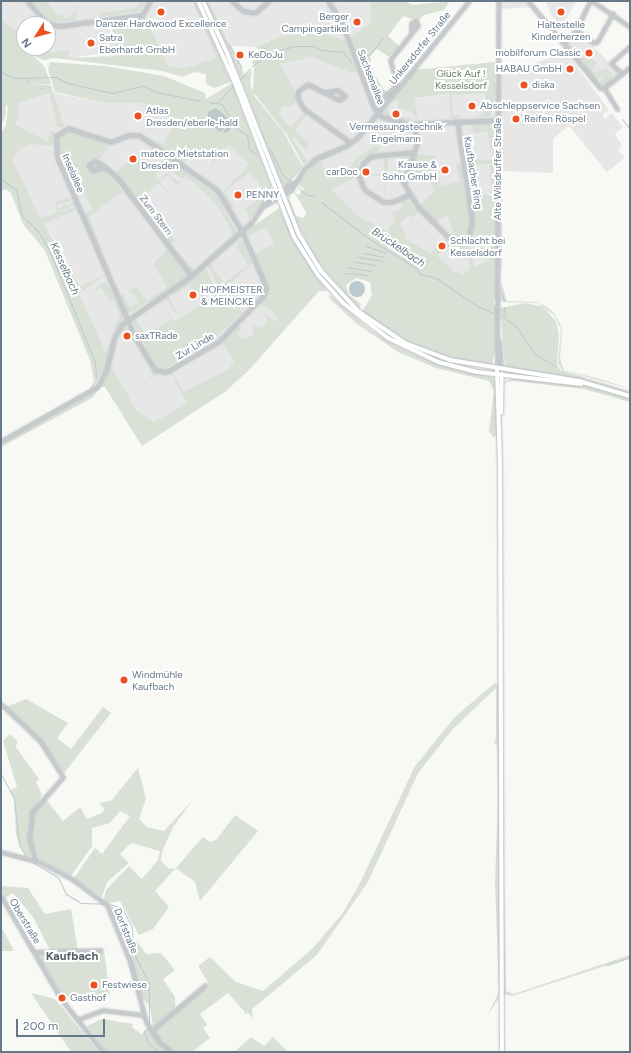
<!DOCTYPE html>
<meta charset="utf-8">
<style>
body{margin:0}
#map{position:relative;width:631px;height:1053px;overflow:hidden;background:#f8f8f5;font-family:Figtree,sans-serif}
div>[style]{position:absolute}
.built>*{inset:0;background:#e6e7e6}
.green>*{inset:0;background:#d9e0d6}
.water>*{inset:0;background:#bcc9cd}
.round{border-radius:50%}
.stream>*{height:1px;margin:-0.5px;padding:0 0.5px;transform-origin:0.5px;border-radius:0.5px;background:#bcc9cd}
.roads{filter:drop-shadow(0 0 1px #b9bdc1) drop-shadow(0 0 1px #b9bdc1)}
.minor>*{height:3px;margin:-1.5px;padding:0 1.5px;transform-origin:1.5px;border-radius:1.5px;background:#c6cacd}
.major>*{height:4px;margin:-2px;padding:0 2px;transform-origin:2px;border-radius:2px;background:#fff}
.dots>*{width:11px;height:11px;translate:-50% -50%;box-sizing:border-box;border:2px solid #fff;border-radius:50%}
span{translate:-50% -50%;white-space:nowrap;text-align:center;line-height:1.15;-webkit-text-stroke:4px #fff;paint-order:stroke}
.poi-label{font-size:10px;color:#657888}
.right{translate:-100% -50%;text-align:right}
.left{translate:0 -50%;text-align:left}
.street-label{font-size:10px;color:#657888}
.park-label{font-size:10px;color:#667961}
.water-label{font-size:11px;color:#617a83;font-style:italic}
.quarter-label{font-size:12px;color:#54616c;font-weight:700}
.frame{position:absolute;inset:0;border:2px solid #657888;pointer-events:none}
.north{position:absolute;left:16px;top:16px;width:40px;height:40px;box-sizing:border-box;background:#fff;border:1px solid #c1c9cf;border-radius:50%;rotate:234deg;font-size:11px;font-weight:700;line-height:16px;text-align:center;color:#657888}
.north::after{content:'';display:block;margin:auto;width:14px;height:18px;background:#ec5121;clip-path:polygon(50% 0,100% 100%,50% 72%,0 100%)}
.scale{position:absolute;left:16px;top:1019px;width:89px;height:18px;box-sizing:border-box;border:2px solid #657888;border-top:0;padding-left:5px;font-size:12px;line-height:14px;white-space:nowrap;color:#657888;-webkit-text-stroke:3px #fff;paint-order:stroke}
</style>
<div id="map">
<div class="built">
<div style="clip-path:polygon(1px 1px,192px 1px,216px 58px,185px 68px,168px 66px,145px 16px,109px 22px,116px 56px,98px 54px,70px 58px,69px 50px,49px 52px,48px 24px,24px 24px,24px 36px,1px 20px)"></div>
<div style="clip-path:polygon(209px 1px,370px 1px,372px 23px,351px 37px,377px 104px,385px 108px,391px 101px,499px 89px,499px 76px,566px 52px,609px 110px,602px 115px,605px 119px,612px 113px,623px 127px,615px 134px,622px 146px,618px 150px,625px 158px,607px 172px,569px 126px,553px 139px,553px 173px,503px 171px,502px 270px,460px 274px,358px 216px,331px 189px,354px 178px,354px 175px,329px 185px,320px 160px,311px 166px,292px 139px,288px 124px,272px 109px,294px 94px,280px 64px,287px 61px,312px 57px,351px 73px,356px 72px,345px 40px,268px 41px,258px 47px,232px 46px)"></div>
<div style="clip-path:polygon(501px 1px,525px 1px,530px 7px,501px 9px)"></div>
<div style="clip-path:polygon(546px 1px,576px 1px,562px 27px,551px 15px)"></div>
<div style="clip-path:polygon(575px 32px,601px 54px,617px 71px,617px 76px,603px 86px,596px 81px,566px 43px)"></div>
<div style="clip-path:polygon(49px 92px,106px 103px,142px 103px,182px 124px,185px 118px,245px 154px,270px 187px,250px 220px,255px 225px,267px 217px,279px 244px,265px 295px,281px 318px,240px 361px,187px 403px,154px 422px,137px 411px,111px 367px,107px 377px,103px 374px,106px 353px,76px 289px,80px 287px,60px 248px,44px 223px,37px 220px,1px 133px,13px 123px,16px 103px)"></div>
</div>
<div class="green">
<div style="clip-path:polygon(31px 1px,47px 1px,59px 17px,62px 14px,66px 19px,76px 11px,73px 5px,75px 7px,77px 17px,74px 21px,52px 22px)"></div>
<div style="clip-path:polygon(138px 1px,146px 1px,140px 11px,101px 17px,99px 13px,134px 8px,139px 5px)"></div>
<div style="clip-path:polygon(192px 1px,197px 1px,231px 82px,214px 88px,206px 84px,206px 74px,194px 72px,182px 77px,163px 71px,54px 58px,44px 60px,33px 56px,44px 66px,51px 84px,29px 85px,51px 85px,64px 127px,57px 127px,56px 118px,52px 119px,55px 117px,49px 93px,17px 103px,20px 115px,15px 124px,47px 142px,51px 130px,56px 134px,52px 146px,30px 144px,21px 148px,12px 159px,40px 218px,56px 212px,56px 202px,60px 200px,62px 205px,57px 205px,59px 209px,64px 206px,61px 200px,69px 197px,71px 201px,64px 202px,66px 206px,71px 204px,73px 202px,70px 197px,72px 198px,75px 205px,37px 219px,76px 207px,76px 210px,44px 223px,80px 287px,106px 274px,79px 294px,106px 353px,111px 337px,112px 339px,105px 369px,93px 388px,1px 440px,90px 389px,94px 381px,90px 360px,45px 251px,23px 224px,11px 193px,5px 189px,1px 191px,1px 133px,6px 125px,8px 106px,5px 107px,6px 115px,1px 126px,1px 20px,24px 36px,24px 48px,48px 46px,49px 52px,69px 50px,70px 58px,116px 56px,111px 22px,145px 16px,168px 66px,185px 68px,216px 58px)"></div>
<div style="clip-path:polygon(205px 1px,209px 1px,245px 75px,252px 70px,250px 84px,255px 97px,283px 131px,303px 167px,286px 187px,279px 181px,243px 84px)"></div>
<div style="clip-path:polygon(370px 1px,404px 1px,413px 5px,450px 1px,444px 10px,424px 15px,418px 21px,403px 16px,388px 36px,399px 46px,389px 57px,377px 49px,370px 56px,374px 75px,386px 92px,386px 100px,379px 107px,351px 37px,371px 23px)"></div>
<div style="clip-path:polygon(314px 31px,345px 40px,357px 72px,351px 73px,312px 57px,280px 64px,295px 91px,295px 102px,290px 107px,283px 105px,278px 114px,291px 128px,303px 113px,306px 115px,295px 131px,310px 144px,305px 150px,295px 137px,292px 139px,308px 161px,304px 166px,287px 135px,253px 92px,254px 65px,251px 62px,261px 55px,256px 47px,279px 37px)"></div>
<div style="clip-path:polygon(569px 42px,580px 58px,584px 57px,589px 61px,591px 58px,597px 63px,592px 70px,595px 73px,606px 68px,612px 74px,612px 80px,605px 86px,599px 84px,603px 76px,596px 81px,566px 43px)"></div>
<div style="clip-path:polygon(evenodd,50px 62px,104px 66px,164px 76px,205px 93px,206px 99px,232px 83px,271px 186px,271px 192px,250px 220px,245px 209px,266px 192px,250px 172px,224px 192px,235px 207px,230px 208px,222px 192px,250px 164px,230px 146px,222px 148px,210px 170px,213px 161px,198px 149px,183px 164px,130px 131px,163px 144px,176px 121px,142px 103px,106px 103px,55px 92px,48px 69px,50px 62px,207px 115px,228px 118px,231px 129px,223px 132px,228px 125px,224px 129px,204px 123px,207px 115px)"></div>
<div style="clip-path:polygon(495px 62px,496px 90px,490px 117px,478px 117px,487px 110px,485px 93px,451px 95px,453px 117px,459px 114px,459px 118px,451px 119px,449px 94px,415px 98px,417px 119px,411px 111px,398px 108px,398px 100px,391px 101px,386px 108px,392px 117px,412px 118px,413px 122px,391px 118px,384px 114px,385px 108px,413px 70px)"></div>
<div style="clip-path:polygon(473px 122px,489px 122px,495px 129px,496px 299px,493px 303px,496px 305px,496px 346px,492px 365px,440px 356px,406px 342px,362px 312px,372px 295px,370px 282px,356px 278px,346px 285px,349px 295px,361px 304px,359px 309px,316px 260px,288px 205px,288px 197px,291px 194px,289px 199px,296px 216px,304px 218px,306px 212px,294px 192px,298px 195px,304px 189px,298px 184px,311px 166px,320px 160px,330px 180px,346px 173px,358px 157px,378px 144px,380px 150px,359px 161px,355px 178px,331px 189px,358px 216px,387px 231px,395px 220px,392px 213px,402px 209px,403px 201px,409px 201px,418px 212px,412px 218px,409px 215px,400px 223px,406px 235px,404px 237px,430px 254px,438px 246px,436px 243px,446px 240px,452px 244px,437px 256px,454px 271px,463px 274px,470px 269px,468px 256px,463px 250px,458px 252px,453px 247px,445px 253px,450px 248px,467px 243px,475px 268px,486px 262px,490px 252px,488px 235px,473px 236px,475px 216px,471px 188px,474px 195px,491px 195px,490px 164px,465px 165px,464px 158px,489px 160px,494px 157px,495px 138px,490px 154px,488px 131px,475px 133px,471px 130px)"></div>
<div style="clip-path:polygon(69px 131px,110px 145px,99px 159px,116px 172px,139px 152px,153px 168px,166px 157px,216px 195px,237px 233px,203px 264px,193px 271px,190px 271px,157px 226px,161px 225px,175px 240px,171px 244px,194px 270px,233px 234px,220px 210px,205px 193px,186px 176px,182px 179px,165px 166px,154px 176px,159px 181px,166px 173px,180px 182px,176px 185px,167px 175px,160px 182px,168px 192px,158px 183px,142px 198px,154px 217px,153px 221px,119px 179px,91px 161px,89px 170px,106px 172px,136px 207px,122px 192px,89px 216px,113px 279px,84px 214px,92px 210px,80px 179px,73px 181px,76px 188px,74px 190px,58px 151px,59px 137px)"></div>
<div style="clip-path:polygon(403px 154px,410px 155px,399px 178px,392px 177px,391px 181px,386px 181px,384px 201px,385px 176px,362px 175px,362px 182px,360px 173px,384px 174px,384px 158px,381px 155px,388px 155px,388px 172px,394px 173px,394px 169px,400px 169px,399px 158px)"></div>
<div style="clip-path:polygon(415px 154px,436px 156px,435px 168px,441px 186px,460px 181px,456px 165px,460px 163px,470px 219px,470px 230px,463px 239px,450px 237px,440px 227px,450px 235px,453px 232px,447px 215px,438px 220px,438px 225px,417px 204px,408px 190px,419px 205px,434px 192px,427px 171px,412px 175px,414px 181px,407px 183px,408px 186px,404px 182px)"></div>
<div style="clip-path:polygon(279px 208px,298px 248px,327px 291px,319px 291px,248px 371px,226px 391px,142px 446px,105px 387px,101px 387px,92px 398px,1px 447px,1px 444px,95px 391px,106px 377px,119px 335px,111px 366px,137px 411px,154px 422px,187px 403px,170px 372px,165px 374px,163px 374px,212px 348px,172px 373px,184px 392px,229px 369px,234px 361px,222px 342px,218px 344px,238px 325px,242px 329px,237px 333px,242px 339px,253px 335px,253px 326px,263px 328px,268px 318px,260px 309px,275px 322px,279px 318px,269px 309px,257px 304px,267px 292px,267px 286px,247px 241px,256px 253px,274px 244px,266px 227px,245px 237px,244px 233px)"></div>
<div style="clip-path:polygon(158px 235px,187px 276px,163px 293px,127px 314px,115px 285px,116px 284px,121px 296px,126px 293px,124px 297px,130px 307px,138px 303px,132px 292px,128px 292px,136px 286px,147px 301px,167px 287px,153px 264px,167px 250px)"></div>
<div style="clip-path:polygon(238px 239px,242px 241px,252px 263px,226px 288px,242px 313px,206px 346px,164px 369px,158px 369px,131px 319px,151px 307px,135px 318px,146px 335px,171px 319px,161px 302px,153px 305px,169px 296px,178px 316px,166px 299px,162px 302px,174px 322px,204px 303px,221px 289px,208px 266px,213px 262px,212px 268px,225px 283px,248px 265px,236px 245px,240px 245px,237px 242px,222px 254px)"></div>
<div style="clip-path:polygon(205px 268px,215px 287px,202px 298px,199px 290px,194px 293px,189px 285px,173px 296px,171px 294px)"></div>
<div style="clip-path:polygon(106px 281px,124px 317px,112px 334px,120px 315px,113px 300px,110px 301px,101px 288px,92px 291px)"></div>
<div style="clip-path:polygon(501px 281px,507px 301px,536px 302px,546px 306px,555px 314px,560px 324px,562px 331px,560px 359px,564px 370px,604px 380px,630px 389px,562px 370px,558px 363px,561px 330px,555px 316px,538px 303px,503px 302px,500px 300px)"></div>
<div style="clip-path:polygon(329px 294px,371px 330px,402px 349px,447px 367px,493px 377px,495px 382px,497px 436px,493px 437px,489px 431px,494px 391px,489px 381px,436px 368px,398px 352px,357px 324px,330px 299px)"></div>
<div style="clip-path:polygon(525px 303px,543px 307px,556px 321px,559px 335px,557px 364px,560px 370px,630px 391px,630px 394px,571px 378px,505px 367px,500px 308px)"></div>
<div style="clip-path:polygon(125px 325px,151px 368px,159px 374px,144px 382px,153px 375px,129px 333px,124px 336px,121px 330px)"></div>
<div style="clip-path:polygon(513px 378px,581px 384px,630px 398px,630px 402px,584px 389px,513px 381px,503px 383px)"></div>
<div style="clip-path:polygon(496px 682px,499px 687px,500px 989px,499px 998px,487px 1016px,499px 992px,495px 881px,498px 800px,497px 746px,494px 742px,496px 738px,496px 688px,453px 729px,418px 773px,368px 882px,317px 955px,252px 1009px,253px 1018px,248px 1013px,243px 1014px,245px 1012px,228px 993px,200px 1014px,207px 1025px,203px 1028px,210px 1038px,192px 1052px,175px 1052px,163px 1044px,154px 1032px,209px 984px,198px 966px,210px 957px,236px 982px,263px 991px,312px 949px,342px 914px,360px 883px,415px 766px,456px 716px)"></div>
<div style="clip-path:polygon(26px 699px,68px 723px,57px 738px,71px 749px,103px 707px,111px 713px,64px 773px,38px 736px,3px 704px,9px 706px)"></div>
<div style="clip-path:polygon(10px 734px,18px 742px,15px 746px,39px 779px,36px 782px,42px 795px,29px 817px,27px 831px,32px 857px,25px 856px,16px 835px,14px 798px,9px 791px,17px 787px,3px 741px)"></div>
<div style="clip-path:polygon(138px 768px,146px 799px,139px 819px,147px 827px,164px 831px,193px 800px,173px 827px,162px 852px,161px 861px,169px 869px,176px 868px,203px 837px,210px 842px,217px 839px,235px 815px,258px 831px,200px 901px,195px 882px,176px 868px,155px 891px,169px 907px,153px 929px,139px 935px,120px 901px,107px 903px,104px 899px,106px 890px,129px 866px,142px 879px,158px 860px,160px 851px,131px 843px,120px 854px,129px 863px,107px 882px,102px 897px,74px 878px,95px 848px,102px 854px,130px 816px,120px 811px,110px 823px,92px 828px,92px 846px,71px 876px,38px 858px,30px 831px,32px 818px,44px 797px,63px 821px,80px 807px,87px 819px,102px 813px,105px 809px,99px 803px,111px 801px)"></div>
<div style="clip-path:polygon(502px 775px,506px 991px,514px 994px,630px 955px,630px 958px,512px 996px,504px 994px)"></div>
<div style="clip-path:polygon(1px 886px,28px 888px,45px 914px,71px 909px,78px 951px,104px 952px,110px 995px,62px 996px,36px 951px,50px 950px,33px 917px,13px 893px,4px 898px)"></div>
<div style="clip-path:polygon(110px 907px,120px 909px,129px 925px,130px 937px,120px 939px)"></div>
<div style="clip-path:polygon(1px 926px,14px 951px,1px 951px)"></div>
<div style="clip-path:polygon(137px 941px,146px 954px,161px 953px,175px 970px,163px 979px,175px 997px,175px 1008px,153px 1027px,150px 1007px,142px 997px,125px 942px)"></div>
<div style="clip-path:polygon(31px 993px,55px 999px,99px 1052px,71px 1052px)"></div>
<div style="clip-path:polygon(102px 1019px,133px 1024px,132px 1027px,141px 1034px,148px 1029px,169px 1052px,106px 1052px,87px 1026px)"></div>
<div style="clip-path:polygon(251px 1037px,264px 1046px,273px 1037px,288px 1052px,234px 1052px)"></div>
</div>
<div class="water">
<div style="clip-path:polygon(216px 108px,228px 118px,231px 129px,226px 133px,223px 132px,227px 126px,220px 132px,207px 123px,208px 112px)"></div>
<div class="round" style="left:349px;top:281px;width:16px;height:16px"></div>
</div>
<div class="stream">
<div style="left:229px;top:44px;width:26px;rotate:62deg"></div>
<div style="left:258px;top:52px;width:10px;rotate:-29deg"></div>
<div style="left:361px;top:58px;width:9px;rotate:-21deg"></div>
<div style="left:369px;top:55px;width:22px;rotate:-51deg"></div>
<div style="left:252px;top:66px;width:21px;rotate:-35deg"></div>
<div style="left:269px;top:54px;width:26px;rotate:-18deg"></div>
<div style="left:294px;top:46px;width:19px"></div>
<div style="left:313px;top:46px;width:9px;rotate:27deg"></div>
<div style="left:321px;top:50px;width:22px;rotate:5deg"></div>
<div style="left:343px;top:52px;width:13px;rotate:51deg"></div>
<div style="left:1px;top:72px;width:15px;rotate:23deg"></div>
<div style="left:15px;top:78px;width:41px;rotate:-1.4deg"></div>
<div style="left:56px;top:77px;width:13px;rotate:29deg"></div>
<div style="left:67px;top:83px;width:46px;rotate:12.5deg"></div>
<div style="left:112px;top:93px;width:32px;rotate:-13deg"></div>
<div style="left:143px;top:86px;width:14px;rotate:25deg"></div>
<div style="left:156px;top:92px;width:45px;rotate:11.6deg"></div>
<div style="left:25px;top:77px;width:6px;rotate:51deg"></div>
<div style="left:239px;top:81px;width:17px;rotate:-50deg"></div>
<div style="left:40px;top:88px;width:1px"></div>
<div style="left:209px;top:102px;width:13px;rotate:9deg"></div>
<div style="left:222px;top:104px;width:26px;rotate:61deg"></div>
<div style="left:235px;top:127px;width:14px;rotate:34deg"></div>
<div style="left:247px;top:135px;width:14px;rotate:82deg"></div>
<div style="left:249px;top:149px;width:9px;rotate:36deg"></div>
<div style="left:218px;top:102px;width:23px;rotate:-47deg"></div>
<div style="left:622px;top:119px;width:13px;rotate:51deg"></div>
<div style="left:270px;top:149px;width:28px;rotate:64deg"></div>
<div style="left:282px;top:174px;width:12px;rotate:42deg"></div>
<div style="left:1px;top:179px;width:19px;rotate:36deg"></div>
<div style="left:16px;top:190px;width:27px;rotate:77deg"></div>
<div style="left:22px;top:216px;width:21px;rotate:43deg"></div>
<div style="left:37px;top:230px;width:26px;rotate:59deg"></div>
<div style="left:50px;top:252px;width:119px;rotate:67.8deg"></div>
<div style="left:95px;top:362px;width:15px;rotate:86deg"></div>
<div style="left:298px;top:187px;width:11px;rotate:45deg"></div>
<div style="left:306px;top:195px;width:8px;rotate:7deg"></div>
<div style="left:321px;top:202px;width:63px;rotate:37.2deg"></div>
<div style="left:371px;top:240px;width:53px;rotate:31.9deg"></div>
<div style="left:416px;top:268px;width:7px;rotate:56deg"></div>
<div style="left:420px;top:274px;width:16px;rotate:14deg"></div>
<div style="left:436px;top:278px;width:50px;rotate:34.3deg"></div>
<div style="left:477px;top:306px;width:20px;rotate:24deg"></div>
<div style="left:366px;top:246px;width:20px;rotate:18deg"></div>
<div style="left:364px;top:253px;width:21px;rotate:11deg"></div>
<div style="left:358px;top:257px;width:25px;rotate:9deg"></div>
<div style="left:356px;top:262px;width:19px;rotate:9deg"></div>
<div style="left:347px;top:267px;width:25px;rotate:9deg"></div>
<div style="left:345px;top:273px;width:22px;rotate:5deg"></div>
<div style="left:502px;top:294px;width:7px;rotate:74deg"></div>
<div style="left:504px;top:307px;width:9px;rotate:84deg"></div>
<div style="left:502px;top:316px;width:17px;rotate:36deg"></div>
<div style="left:516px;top:326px;width:34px;rotate:56deg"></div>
<div style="left:535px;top:354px;width:23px;rotate:31deg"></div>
<div style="left:1px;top:774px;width:27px;rotate:62deg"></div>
<div style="left:14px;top:798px;width:47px;rotate:83.9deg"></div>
<div style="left:19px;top:845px;width:13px;rotate:58deg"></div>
<div style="left:31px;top:861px;width:31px;rotate:31deg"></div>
<div style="left:58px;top:877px;width:19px;rotate:65deg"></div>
<div style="left:66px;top:894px;width:17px;rotate:31deg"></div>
<div style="left:81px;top:903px;width:23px;rotate:2deg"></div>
<div style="left:109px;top:904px;width:14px;rotate:17deg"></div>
<div style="left:122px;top:908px;width:21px;rotate:62deg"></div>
<div style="left:132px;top:927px;width:25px;rotate:88deg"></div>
<div style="left:133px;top:952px;width:35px;rotate:63deg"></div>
<div style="left:149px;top:983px;width:42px;rotate:90deg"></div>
<div style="left:607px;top:965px;width:24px;rotate:-19deg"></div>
<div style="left:147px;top:1028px;width:4px;rotate:135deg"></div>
<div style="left:144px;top:1031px;width:14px;rotate:69deg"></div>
<div style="left:149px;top:1044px;width:13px;rotate:39deg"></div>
</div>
<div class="roads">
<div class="minor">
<div style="left:27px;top:1px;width:30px;rotate:48deg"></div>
<div style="left:47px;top:23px;width:12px;rotate:14deg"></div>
<div style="left:59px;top:26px;width:84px;rotate:-7.5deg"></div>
<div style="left:142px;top:15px;width:16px;rotate:-60deg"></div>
<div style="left:232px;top:1px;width:15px;rotate:42deg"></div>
<div style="left:243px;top:11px;width:12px;rotate:9deg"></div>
<div style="left:255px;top:13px;width:18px;rotate:-41deg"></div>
<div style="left:328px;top:1px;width:24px;rotate:57deg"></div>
<div style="left:341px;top:21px;width:93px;rotate:69.2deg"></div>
<div style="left:374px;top:108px;width:12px;rotate:48deg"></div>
<div style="left:382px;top:117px;width:28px;rotate:15deg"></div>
<div style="left:409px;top:124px;width:89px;rotate:-2.6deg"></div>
<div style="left:528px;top:1px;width:113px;rotate:50.4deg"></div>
<div style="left:600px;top:88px;width:4px"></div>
<div style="left:604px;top:88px;width:25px;rotate:58deg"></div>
<div style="left:590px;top:1px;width:32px;rotate:116deg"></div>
<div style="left:576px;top:30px;width:21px;rotate:37deg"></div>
<div style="left:593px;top:43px;width:4px;rotate:-14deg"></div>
<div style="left:597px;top:42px;width:33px;rotate:-61deg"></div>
<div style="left:592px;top:1px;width:46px;rotate:34.4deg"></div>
<div style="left:563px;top:43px;width:18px;rotate:-45deg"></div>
<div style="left:622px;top:74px;width:16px;rotate:-135deg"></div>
<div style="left:611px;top:63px;width:25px;rotate:-42deg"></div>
<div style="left:604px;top:88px;width:33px;rotate:-39deg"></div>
<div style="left:326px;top:92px;width:11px;rotate:-10deg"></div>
<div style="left:337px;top:90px;width:10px;rotate:37deg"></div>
<div style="left:345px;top:96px;width:7px;rotate:146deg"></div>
<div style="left:339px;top:100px;width:35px;rotate:-153deg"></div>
<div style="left:308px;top:84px;width:12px;rotate:145deg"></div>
<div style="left:298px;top:91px;width:6px;rotate:99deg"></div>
<div style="left:297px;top:97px;width:14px;rotate:60deg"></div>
<div style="left:304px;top:109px;width:58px;rotate:35.9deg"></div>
<div style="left:389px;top:100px;width:6px;rotate:-129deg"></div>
<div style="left:385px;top:95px;width:11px;rotate:-38deg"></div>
<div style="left:394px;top:88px;width:7px;rotate:-74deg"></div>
<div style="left:396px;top:81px;width:22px;rotate:-106deg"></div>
<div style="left:390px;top:60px;width:45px;rotate:-51.3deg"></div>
<div style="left:418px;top:25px;width:4px;rotate:-117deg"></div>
<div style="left:416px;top:21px;width:5px;rotate:158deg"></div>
<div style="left:411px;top:23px;width:10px;rotate:90deg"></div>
<div style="left:414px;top:124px;width:20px;rotate:81deg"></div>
<div style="left:417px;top:144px;width:40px;rotate:110.2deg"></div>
<div style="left:403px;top:182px;width:29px;rotate:59deg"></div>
<div style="left:418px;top:207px;width:47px;rotate:45deg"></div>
<div style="left:451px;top:240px;width:7px;rotate:16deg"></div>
<div style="left:458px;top:242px;width:12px;rotate:-24deg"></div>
<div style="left:469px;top:237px;width:17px;rotate:-80deg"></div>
<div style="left:472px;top:220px;width:100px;rotate:-98.6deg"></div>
<div style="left:68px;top:128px;width:45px;rotate:18deg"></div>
<div style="left:111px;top:142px;width:18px;rotate:-22deg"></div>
<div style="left:128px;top:135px;width:11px"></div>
<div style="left:139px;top:135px;width:95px;rotate:35.2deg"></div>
<div style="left:217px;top:190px;width:49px;rotate:59.2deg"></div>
<div style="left:242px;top:232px;width:60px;rotate:66.4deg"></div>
<div style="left:266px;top:287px;width:9px;rotate:108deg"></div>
<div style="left:263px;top:296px;width:64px;rotate:134.4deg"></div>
<div style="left:218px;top:342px;width:60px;rotate:150deg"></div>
<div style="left:166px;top:372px;width:11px;rotate:-170deg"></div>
<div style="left:155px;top:370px;width:41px;rotate:-121deg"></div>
<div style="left:134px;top:335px;width:194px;rotate:-113.4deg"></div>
<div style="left:57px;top:157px;width:21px;rotate:-93deg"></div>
<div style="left:56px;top:136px;width:14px;rotate:-34deg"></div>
<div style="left:105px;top:167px;width:13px;rotate:167deg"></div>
<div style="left:92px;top:170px;width:6px;rotate:-121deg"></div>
<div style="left:89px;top:165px;width:7px;rotate:-34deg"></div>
<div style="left:95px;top:161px;width:12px;rotate:31deg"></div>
<div style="left:105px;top:167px;width:19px;rotate:43deg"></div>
<div style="left:119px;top:180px;width:120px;rotate:53.1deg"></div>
<div style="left:409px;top:195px;width:18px;rotate:158deg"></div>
<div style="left:392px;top:202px;width:9px;rotate:180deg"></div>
<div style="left:383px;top:202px;width:23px;rotate:-146deg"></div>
<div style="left:364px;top:189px;width:15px;rotate:-113deg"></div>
<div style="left:358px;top:175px;width:13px;rotate:-67deg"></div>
<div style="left:363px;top:163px;width:11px;rotate:-38deg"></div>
<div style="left:372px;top:156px;width:42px;rotate:-5.4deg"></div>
<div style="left:262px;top:207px;width:34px;rotate:-30deg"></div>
<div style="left:291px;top:190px;width:26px;rotate:-58deg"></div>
<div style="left:305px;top:168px;width:13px;rotate:-42deg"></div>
<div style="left:315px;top:159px;width:34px;rotate:-23deg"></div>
<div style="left:346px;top:146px;width:15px;rotate:-37deg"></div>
<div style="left:358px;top:137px;width:176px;rotate:-50.8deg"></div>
<div style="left:499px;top:340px;width:29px;rotate:86deg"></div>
<div style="left:497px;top:369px;width:368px;rotate:-89.8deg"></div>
<div style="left:1px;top:441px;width:110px;rotate:-29.4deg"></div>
<div style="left:97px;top:387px;width:18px;rotate:-61deg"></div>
<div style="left:106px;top:371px;width:36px;rotate:-76deg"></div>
<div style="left:115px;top:336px;width:14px;rotate:-60deg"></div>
<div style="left:122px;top:324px;width:84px;rotate:-34.8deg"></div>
<div style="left:191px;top:276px;width:81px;rotate:-41.5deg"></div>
<div style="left:252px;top:222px;width:30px;rotate:-57deg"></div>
<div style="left:268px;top:197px;width:31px;rotate:-29deg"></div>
<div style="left:1px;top:704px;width:54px;rotate:43.5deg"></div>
<div style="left:40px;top:741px;width:43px;rotate:57.4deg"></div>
<div style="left:63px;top:777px;width:47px;rotate:131.5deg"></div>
<div style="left:32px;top:812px;width:25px;rotate:97deg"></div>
<div style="left:29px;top:837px;width:24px;rotate:75deg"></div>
<div style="left:1px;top:852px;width:40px;rotate:14.4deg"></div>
<div style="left:40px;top:862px;width:36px;rotate:28deg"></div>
<div style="left:72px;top:879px;width:44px;rotate:36.6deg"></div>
<div style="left:107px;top:905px;width:61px;rotate:68deg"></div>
<div style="left:130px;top:962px;width:62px;rotate:75.1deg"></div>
<div style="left:146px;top:1022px;width:24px;rotate:57deg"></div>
<div style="left:159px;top:1042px;width:16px;rotate:38deg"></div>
<div style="left:1px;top:896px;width:119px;rotate:59.8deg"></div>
<div style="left:61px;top:999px;width:68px;rotate:51.6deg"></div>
<div style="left:34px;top:952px;width:67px;rotate:-1.7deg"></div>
<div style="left:79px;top:1019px;width:25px;rotate:-21deg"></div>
<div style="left:102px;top:1010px;width:41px;rotate:7deg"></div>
<div style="left:151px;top:1031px;width:71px;rotate:-40.4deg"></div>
</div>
<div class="major">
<div style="left:198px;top:1px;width:85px;rotate:65.6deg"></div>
<div style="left:233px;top:78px;width:170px;rotate:69deg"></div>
<div style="left:294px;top:237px;width:45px;rotate:57.7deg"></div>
<div style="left:318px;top:275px;width:38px;rotate:48deg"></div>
<div style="left:343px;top:303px;width:57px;rotate:37.9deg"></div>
<div style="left:388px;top:338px;width:55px;rotate:25.6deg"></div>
<div style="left:438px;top:362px;width:40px;rotate:14.4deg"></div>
<div style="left:477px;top:372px;width:105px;rotate:6.6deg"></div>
<div style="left:203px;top:1px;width:57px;rotate:65.2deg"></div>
<div style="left:227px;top:53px;width:196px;rotate:68.4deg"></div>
<div style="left:299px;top:235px;width:42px;rotate:58.6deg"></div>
<div style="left:321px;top:271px;width:56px;rotate:47.2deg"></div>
<div style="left:359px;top:312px;width:55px;rotate:34deg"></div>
<div style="left:405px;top:343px;width:48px;rotate:20.7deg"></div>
<div style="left:450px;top:360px;width:131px;rotate:9.2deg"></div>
<div style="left:579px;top:381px;width:53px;rotate:16.4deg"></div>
<div style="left:497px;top:369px;width:95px;rotate:88.2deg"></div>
<div style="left:500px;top:464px;width:588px;rotate:89.81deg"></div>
<div style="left:501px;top:413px;width:39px;rotate:-89deg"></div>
</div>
</div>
<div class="dots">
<div style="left:161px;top:12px;background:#ec5121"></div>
<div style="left:561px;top:12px;background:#ec5121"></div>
<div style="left:357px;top:22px;background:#ec5121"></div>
<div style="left:91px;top:43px;background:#ec5121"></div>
<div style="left:589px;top:53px;background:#ec5121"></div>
<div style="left:240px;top:55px;background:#ec5121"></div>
<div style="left:570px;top:69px;background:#ec5121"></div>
<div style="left:524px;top:85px;background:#ec5121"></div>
<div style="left:472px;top:106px;background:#ec5121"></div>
<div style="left:396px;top:114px;background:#ec5121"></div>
<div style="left:138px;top:116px;background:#ec5121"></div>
<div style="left:516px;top:119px;background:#ec5121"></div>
<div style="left:133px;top:159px;background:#ec5121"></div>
<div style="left:445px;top:170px;background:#ec5121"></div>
<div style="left:366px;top:172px;background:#ec5121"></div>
<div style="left:238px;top:195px;background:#ec5121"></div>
<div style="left:442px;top:246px;background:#ec5121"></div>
<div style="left:193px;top:295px;background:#ec5121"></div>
<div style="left:127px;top:336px;background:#ec5121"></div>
<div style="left:124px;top:680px;background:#ec5121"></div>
<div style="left:94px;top:985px;background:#ec5121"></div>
<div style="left:62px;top:998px;background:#ec5121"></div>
</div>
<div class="poi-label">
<span class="right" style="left:349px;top:22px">Berger<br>Campingartikel</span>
<span style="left:161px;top:24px">Danzer Hardwood Excellence</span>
<span style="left:561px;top:30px">Haltestelle<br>Kinderherzen</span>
<span class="left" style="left:99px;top:43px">Satra<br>Eberhardt GmbH</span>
<span class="right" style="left:581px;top:53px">mobilforum Classic</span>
<span class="left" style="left:248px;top:55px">KeDoJu</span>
<span class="right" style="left:562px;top:69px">HABAU GmbH</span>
<span class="left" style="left:532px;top:85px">diska</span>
<span class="left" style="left:480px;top:106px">Abschleppservice Sachsen</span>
<span class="left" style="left:146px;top:116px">Atlas<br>Dresden/eberle-hald</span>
<span class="left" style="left:524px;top:119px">Reifen Röspel</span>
<span style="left:396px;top:132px">Vermessungstechnik<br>Engelmann</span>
<span class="left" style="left:141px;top:159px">mateco Mietstation<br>Dresden</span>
<span class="right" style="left:437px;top:170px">Krause &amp;<br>Sohn GmbH</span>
<span class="right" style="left:358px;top:172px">carDoc</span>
<span class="left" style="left:246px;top:195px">PENNY</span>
<span class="left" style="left:450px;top:246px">Schlacht bei<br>Kesselsdorf</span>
<span class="left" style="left:201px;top:295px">HOFMEISTER<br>&amp; MEINCKE</span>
<span class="left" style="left:135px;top:336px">saxTRade</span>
<span class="left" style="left:132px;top:680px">Windmühle<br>Kaufbach</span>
<span class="left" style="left:102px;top:985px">Festwiese</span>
<span class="left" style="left:70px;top:998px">Gasthof</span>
</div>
<div class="street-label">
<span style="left:420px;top:48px;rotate:-51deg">Unkersdorfer Straße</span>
<span style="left:371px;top:77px;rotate:69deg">Sachsenallee</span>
<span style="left:498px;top:169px;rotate:-90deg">Alte Wilsdruffer Straße</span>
<span style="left:73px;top:173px;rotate:67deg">Inselallee</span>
<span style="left:473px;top:173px;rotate:81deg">Kaufbacher Ring</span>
<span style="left:156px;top:215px;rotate:53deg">Zum Stern</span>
<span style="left:195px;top:346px;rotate:-31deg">Zur Linde</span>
<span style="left:25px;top:921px;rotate:59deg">Oberstraße</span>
<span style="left:126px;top:931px;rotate:68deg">Dorfstraße</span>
</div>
<div class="park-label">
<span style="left:461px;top:79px">Glück Auf !<br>Kesselsdorf</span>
</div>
<div class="water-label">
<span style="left:398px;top:248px;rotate:34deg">Brückelbach</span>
<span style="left:64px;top:269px;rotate:66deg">Kesselbach</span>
</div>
<div class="quarter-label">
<span style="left:72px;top:957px">Kaufbach</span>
</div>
<div class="frame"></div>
<div class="north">N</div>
<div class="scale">200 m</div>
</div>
